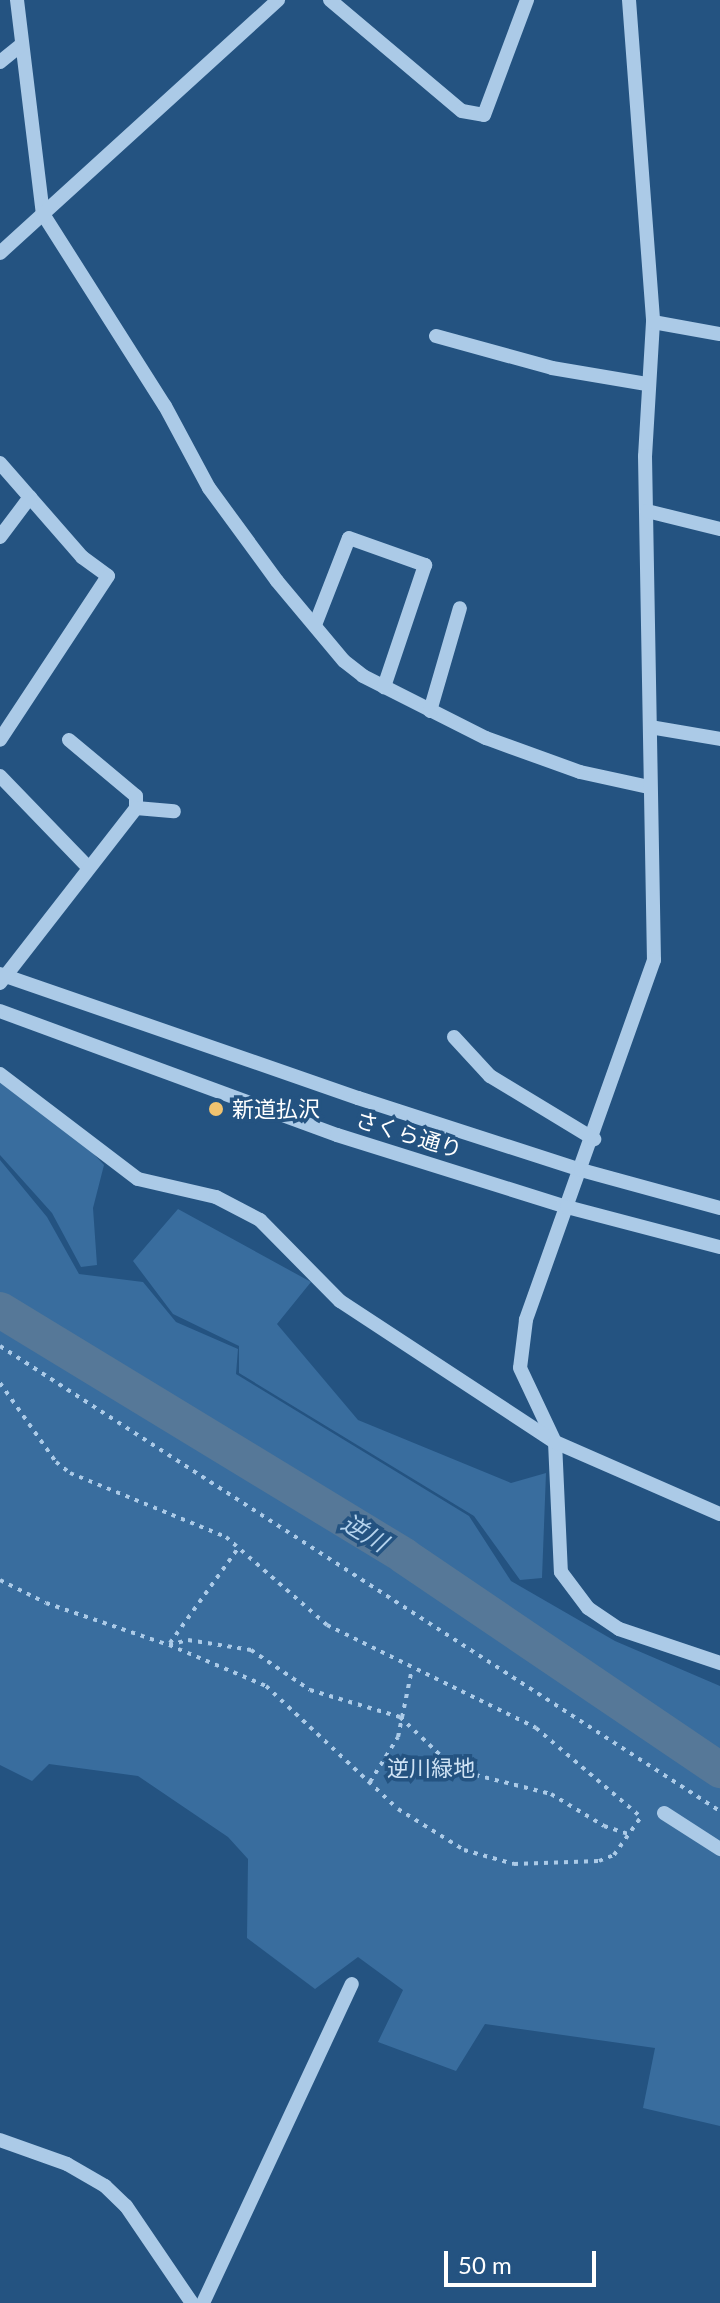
<!DOCTYPE html>
<meta charset="utf-8">
<style>
body{margin:0}
#map{position:relative;width:720px;height:2303px;overflow:hidden;background:#245381;font-family:Lato,"Noto Sans JP",sans-serif}
div>[style]{position:absolute}
.green>*{inset:0;background:#396d9e}
.river>*{height:36px;margin:-18px;padding:0 18px;transform-origin:18px;border-radius:18px;background:#567898}
.path>*{height:4px;margin-top:-2px;transform-origin:0;background:repeating-linear-gradient(90deg,#abcae7 0 4px,transparent 0 10px)}
.minor>*{height:14px;margin:-7px;padding:0 7px;transform-origin:7px;border-radius:7px;background:#abcae7}
.dots>*{width:22px;height:22px;translate:-50% -50%;box-sizing:border-box;border:4px solid #245381;border-radius:50%}
span{translate:-50% -50%;white-space:nowrap;text-align:center;line-height:1.15;-webkit-text-stroke:7px #245381;paint-order:stroke}
.poi-label{font-size:22px;color:#fff}
.left{translate:0 -50%;text-align:left}
.street-label{font-size:22px;color:#fff}
.park-label{font-size:22px;color:#cfe3f5}
.water-label{font-size:24px;color:#b6d4ee;font-style:italic}
.scale{position:absolute;left:444px;top:2251px;width:152px;height:36px;box-sizing:border-box;border:4px solid #fff;border-top:0;padding-left:10px;font-size:24px;line-height:28px;white-space:nowrap;color:#fff;-webkit-text-stroke:6px #245381;paint-order:stroke}
</style>
<div id="map">
<div class="green">
<div style="clip-path:polygon(0 1082px,50px 1107px,104px 1165px,93px 1208px,97px 1265px,81px 1267px,52px 1213px,0 1155px)"></div>
<div style="clip-path:polygon(0 1160px,47px 1217px,79px 1274px,143px 1282px,176px 1322px,238px 1349px,236px 1374px,469px 1516px,511px 1581px,615px 1641px,720px 1686px,720px 2126px,643px 2108px,655px 2048px,485px 2024px,456px 2071px,378px 2042px,403px 1990px,358px 1957px,315px 1989px,247px 1938px,248px 1859px,228px 1837px,138px 1776px,49px 1764px,32px 1781px,0 1765px)"></div>
<div style="clip-path:polygon(178px 1209px,311px 1282px,277px 1324px,358px 1420px,511px 1483px,546px 1473px,542px 1578px,520px 1580px,474px 1516px,239px 1373px,239px 1346px,173px 1314px,133px 1261px)"></div>
</div>
<div class="river">
<div style="left:0;top:1310px;width:473px;rotate:31.3deg"></div>
<div style="left:404px;top:1556px;width:382px;rotate:34.1deg"></div>
</div>
<div class="path">
<div style="left:0;top:1346px;width:857px;rotate:32.86deg"></div>
<div style="left:0;top:1383px;width:97px;rotate:54.7deg"></div>
<div style="left:56px;top:1462px;width:18px;rotate:38deg"></div>
<div style="left:70px;top:1473px;width:169px;rotate:22.3deg"></div>
<div style="left:226px;top:1537px;width:134px;rotate:41.1deg"></div>
<div style="left:327px;top:1625px;width:233px;rotate:26.2deg"></div>
<div style="left:536px;top:1728px;width:138px;rotate:40.3deg"></div>
<div style="left:0;top:1580px;width:51px;rotate:26.6deg"></div>
<div style="left:46px;top:1603px;width:130px;rotate:18.9deg"></div>
<div style="left:169px;top:1645px;width:105px;rotate:22.9deg"></div>
<div style="left:266px;top:1686px;width:180px;rotate:43deg"></div>
<div style="left:398px;top:1809px;width:78px;rotate:31.8deg"></div>
<div style="left:464px;top:1850px;width:52px;rotate:15.6deg"></div>
<div style="left:514px;top:1864px;width:85px;rotate:-2deg"></div>
<div style="left:599px;top:1861px;width:16px;rotate:-22deg"></div>
<div style="left:614px;top:1855px;width:47px;rotate:-54.6deg"></div>
<div style="left:170px;top:1643px;width:118px;rotate:-54.3deg"></div>
<div style="left:169px;top:1645px;width:20px;rotate:-15deg"></div>
<div style="left:188px;top:1640px;width:64px;rotate:9deg"></div>
<div style="left:251px;top:1650px;width:71px;rotate:34.1deg"></div>
<div style="left:310px;top:1690px;width:94px;rotate:16.7deg"></div>
<div style="left:400px;top:1717px;width:77px;rotate:43.4deg"></div>
<div style="left:456px;top:1770px;width:98px;rotate:14.2deg"></div>
<div style="left:551px;top:1794px;width:62px;rotate:31.1deg"></div>
<div style="left:604px;top:1826px;width:26px;rotate:18deg"></div>
<div style="left:370px;top:1782px;width:53px;rotate:-58.1deg"></div>
<div style="left:398px;top:1737px;width:69px;rotate:-78.4deg"></div>
</div>
<div class="minor">
<div style="left:17px;top:0;width:216px;rotate:83.1deg"></div>
<div style="left:43px;top:214px;width:227px;rotate:57.6deg"></div>
<div style="left:165px;top:406px;width:93px;rotate:61.8deg"></div>
<div style="left:209px;top:488px;width:115px;rotate:53.8deg"></div>
<div style="left:277px;top:581px;width:104px;rotate:50.1deg"></div>
<div style="left:344px;top:661px;width:24px;rotate:38deg"></div>
<div style="left:363px;top:676px;width:138px;rotate:26.8deg"></div>
<div style="left:486px;top:738px;width:100px;rotate:19.9deg"></div>
<div style="left:580px;top:772px;width:71px;rotate:12.3deg"></div>
<div style="left:330px;top:0;width:172px;rotate:40.1deg"></div>
<div style="left:462px;top:111px;width:22px;rotate:10deg"></div>
<div style="left:484px;top:115px;width:123px;rotate:-69.5deg"></div>
<div style="left:629px;top:0;width:323px;rotate:85.7deg"></div>
<div style="left:653px;top:322px;width:134px;rotate:93.4deg"></div>
<div style="left:645px;top:456px;width:504px;rotate:88.98deg"></div>
<div style="left:654px;top:960px;width:382px;rotate:109.6deg"></div>
<div style="left:526px;top:1320px;width:48px;rotate:97.1deg"></div>
<div style="left:520px;top:1368px;width:82px;rotate:64.7deg"></div>
<div style="left:555px;top:1442px;width:130px;rotate:87.4deg"></div>
<div style="left:561px;top:1572px;width:45px;rotate:53.1deg"></div>
<div style="left:588px;top:1608px;width:37px;rotate:34deg"></div>
<div style="left:619px;top:1629px;width:107px;rotate:18.6deg"></div>
<div style="left:0;top:62px;width:26px;rotate:-39deg"></div>
<div style="left:0;top:253px;width:376px;rotate:-42.3deg"></div>
<div style="left:653px;top:322px;width:68px;rotate:10.2deg"></div>
<div style="left:436px;top:336px;width:120px;rotate:15.4deg"></div>
<div style="left:552px;top:368px;width:96px;rotate:9.6deg"></div>
<div style="left:0;top:463px;width:125px;rotate:48.9deg"></div>
<div style="left:82px;top:557px;width:32px;rotate:36deg"></div>
<div style="left:108px;top:576px;width:196px;rotate:123.4deg"></div>
<div style="left:647px;top:511px;width:75px;rotate:13.9deg"></div>
<div style="left:0;top:537px;width:50px;rotate:-53.1deg"></div>
<div style="left:315px;top:625px;width:93px;rotate:-68.7deg"></div>
<div style="left:349px;top:538px;width:81px;rotate:19.6deg"></div>
<div style="left:425px;top:565px;width:129px;rotate:108.6deg"></div>
<div style="left:430px;top:711px;width:107px;rotate:-73.8deg"></div>
<div style="left:650px;top:727px;width:71px;rotate:9.7deg"></div>
<div style="left:69px;top:740px;width:87px;rotate:39.9deg"></div>
<div style="left:136px;top:796px;width:12px;rotate:90deg"></div>
<div style="left:0;top:776px;width:127px;rotate:46deg"></div>
<div style="left:0;top:974px;width:379px;rotate:19.1deg"></div>
<div style="left:358px;top:1098px;width:234px;rotate:17.9deg"></div>
<div style="left:581px;top:1170px;width:144px;rotate:15.3deg"></div>
<div style="left:0;top:983px;width:222px;rotate:-52.1deg"></div>
<div style="left:136px;top:808px;width:38px;rotate:5deg"></div>
<div style="left:0;top:1011px;width:359px;rotate:20.2deg"></div>
<div style="left:337px;top:1135px;width:241px;rotate:17.4deg"></div>
<div style="left:567px;top:1207px;width:158px;rotate:14.7deg"></div>
<div style="left:454px;top:1037px;width:53px;rotate:47.3deg"></div>
<div style="left:490px;top:1076px;width:122px;rotate:31.2deg"></div>
<div style="left:0;top:1074px;width:173px;rotate:37.3deg"></div>
<div style="left:138px;top:1179px;width:80px;rotate:13deg"></div>
<div style="left:216px;top:1197px;width:50px;rotate:27.6deg"></div>
<div style="left:260px;top:1220px;width:114px;rotate:45.4deg"></div>
<div style="left:340px;top:1301px;width:257px;rotate:33.3deg"></div>
<div style="left:555px;top:1442px;width:180px;rotate:23.6deg"></div>
<div style="left:664px;top:1813px;width:67px;rotate:32.7deg"></div>
<div style="left:0;top:2140px;width:71px;rotate:19.7deg"></div>
<div style="left:67px;top:2164px;width:44px;rotate:30.1deg"></div>
<div style="left:105px;top:2186px;width:29px;rotate:44deg"></div>
<div style="left:126px;top:2206px;width:117px;rotate:55.8deg"></div>
<div style="left:203px;top:2303px;width:352px;rotate:-65deg"></div>
</div>
<div class="dots">
<div style="left:216px;top:1109px;background:#f1c36f"></div>
</div>
<div class="poi-label">
<span class="left" style="left:232px;top:1109px">新道払沢</span>
</div>
<div class="street-label">
<span style="left:409px;top:1134px;rotate:17deg">さくら通り</span>
</div>
<div class="park-label">
<span style="left:431px;top:1768px">逆川緑地</span>
</div>
<div class="water-label">
<span style="left:365px;top:1532px;rotate:31deg">逆川</span>
</div>
<div class="scale">50 m</div>
</div>
